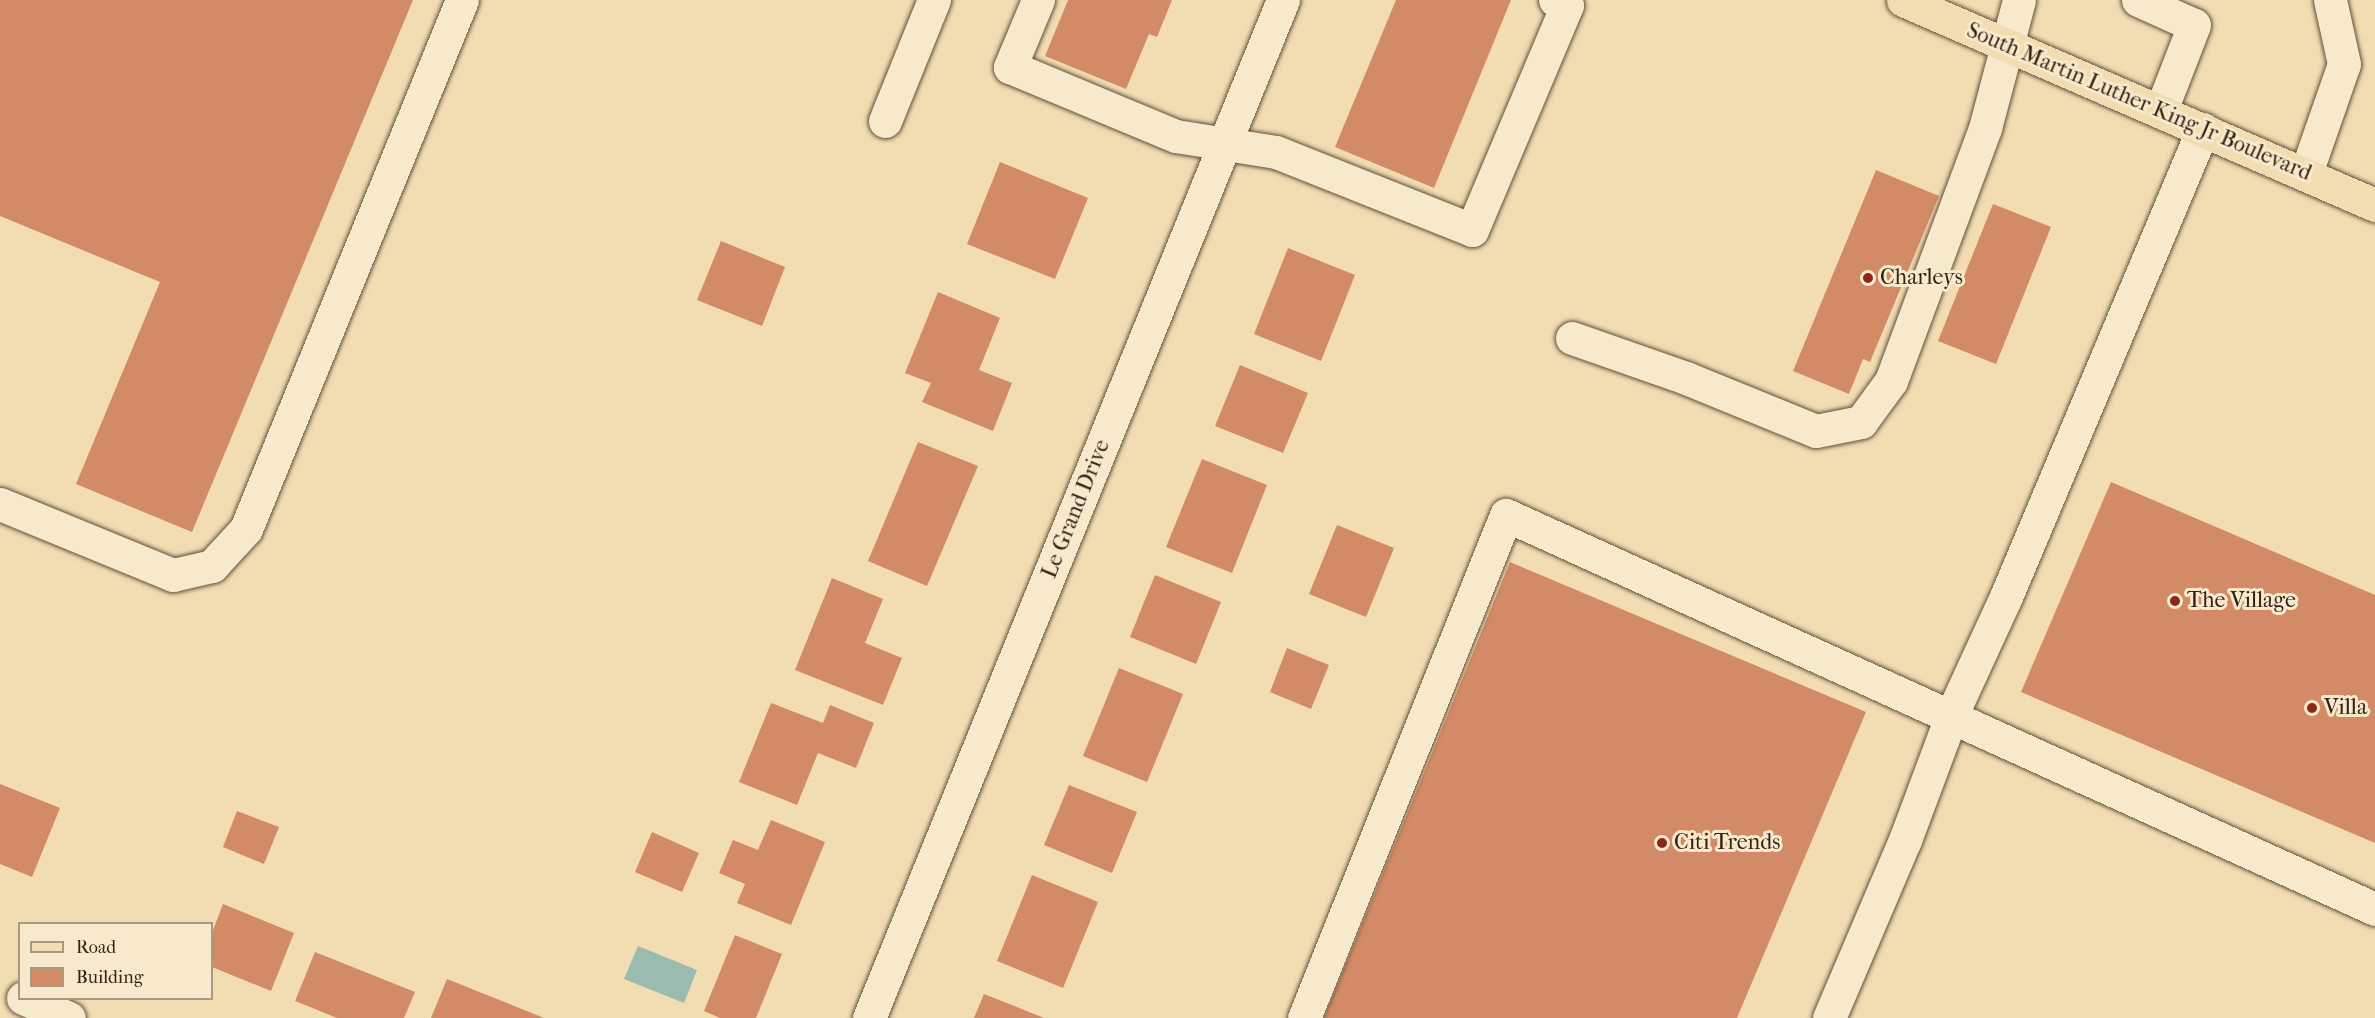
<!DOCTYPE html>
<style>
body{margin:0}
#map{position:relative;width:2375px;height:1018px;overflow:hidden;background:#f1ddb1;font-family:"IM FELL French Canon",serif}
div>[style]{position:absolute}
.water>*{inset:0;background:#9bbbb1}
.building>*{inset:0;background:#d38a66}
.roads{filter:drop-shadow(0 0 2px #644f3b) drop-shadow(0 0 2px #644f3b)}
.minor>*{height:33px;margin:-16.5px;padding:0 16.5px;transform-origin:16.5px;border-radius:16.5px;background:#f6e9cc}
.major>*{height:33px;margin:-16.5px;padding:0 16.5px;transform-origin:16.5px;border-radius:16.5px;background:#f1ddb1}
.dots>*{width:16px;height:16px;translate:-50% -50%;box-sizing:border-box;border:3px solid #f6e9cc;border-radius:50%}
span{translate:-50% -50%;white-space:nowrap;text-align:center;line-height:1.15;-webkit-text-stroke:6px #f6e9cc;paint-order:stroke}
.street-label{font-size:22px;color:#352014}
.poi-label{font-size:22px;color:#352014}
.left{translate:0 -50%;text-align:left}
.legend{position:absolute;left:18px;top:922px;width:195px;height:78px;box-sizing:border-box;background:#f6e9cc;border:2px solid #a99982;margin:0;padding:8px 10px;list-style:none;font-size:18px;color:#352014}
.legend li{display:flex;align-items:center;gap:12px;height:30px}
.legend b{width:30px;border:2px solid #a99982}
</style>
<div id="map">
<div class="water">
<div style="clip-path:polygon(638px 946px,697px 970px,684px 1003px,624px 979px)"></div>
</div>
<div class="building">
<div style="clip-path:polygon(0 0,413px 0,192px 532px,76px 484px,160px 282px,0 216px)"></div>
<div style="clip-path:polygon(1068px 0,1172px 0,1157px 37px,1149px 34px,1126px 89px,1045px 56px)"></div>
<div style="clip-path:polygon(1396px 0,1511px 0,1434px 188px,1335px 147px)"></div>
<div style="clip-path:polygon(1000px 162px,1088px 198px,1055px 279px,967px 244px)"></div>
<div style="clip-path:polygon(1876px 170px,1939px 196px,1870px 362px,1863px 359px,1849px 394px,1793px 371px)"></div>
<div style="clip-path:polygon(1993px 204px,2051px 227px,1996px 364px,1938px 341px)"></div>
<div style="clip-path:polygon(721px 241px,785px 267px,762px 326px,697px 300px)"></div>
<div style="clip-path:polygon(1288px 248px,1355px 275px,1321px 361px,1254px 334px)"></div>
<div style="clip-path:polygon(938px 292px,1000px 318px,979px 370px,1012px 383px,993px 431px,922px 402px,931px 383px,905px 373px)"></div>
<div style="clip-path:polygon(1240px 365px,1308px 393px,1283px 453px,1215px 426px)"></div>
<div style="clip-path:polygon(918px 442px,978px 466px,927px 586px,868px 561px)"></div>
<div style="clip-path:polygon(1202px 459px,1267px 485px,1232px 573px,1166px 547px)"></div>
<div style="clip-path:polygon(2111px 482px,2375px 595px,2375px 843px,2021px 692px)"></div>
<div style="clip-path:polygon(1337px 525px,1394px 548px,1366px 617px,1309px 594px)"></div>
<div style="clip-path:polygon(1510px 562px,1866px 712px,1737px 1018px,1324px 1018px)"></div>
<div style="clip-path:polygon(1155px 575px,1221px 602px,1196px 664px,1130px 637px)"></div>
<div style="clip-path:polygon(832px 578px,883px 599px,865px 643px,902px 658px,883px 705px,795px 670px)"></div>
<div style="clip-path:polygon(1287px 648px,1329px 665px,1311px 709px,1270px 692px)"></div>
<div style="clip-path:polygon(1119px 668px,1183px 694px,1147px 782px,1083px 756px)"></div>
<div style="clip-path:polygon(771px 703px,823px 723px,830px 705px,874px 723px,856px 768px,818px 753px,797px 805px,739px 782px)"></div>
<div style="clip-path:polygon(0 784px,60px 808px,32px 877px,0 864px)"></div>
<div style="clip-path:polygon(1069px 785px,1137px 812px,1112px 873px,1044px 845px)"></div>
<div style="clip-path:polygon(237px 811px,279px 827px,264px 864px,223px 847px)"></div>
<div style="clip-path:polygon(771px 820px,825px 842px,791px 925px,737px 903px,745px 884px,719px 873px,733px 840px,758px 850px)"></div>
<div style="clip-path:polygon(652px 832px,699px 853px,682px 892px,635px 872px)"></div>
<div style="clip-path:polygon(1032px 875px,1098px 902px,1063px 988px,997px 961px)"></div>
<div style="clip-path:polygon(223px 904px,294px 933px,271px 991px,212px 967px,212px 933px)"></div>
<div style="clip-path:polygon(735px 935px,782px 954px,756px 1018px,720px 1018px,704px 1011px)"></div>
<div style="clip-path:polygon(315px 952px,415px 992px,404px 1018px,337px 1018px,295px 1001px)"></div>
<div style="clip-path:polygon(447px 979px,544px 1018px,431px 1018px)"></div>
<div style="clip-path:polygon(984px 994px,1044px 1018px,974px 1018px)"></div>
</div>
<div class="roads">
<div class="minor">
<div style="left:1038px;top:0;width:73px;rotate:112.7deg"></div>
<div style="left:1010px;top:67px;width:180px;rotate:22.6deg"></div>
<div style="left:1176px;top:136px;width:101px;rotate:9.1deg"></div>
<div style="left:1276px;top:152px;width:211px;rotate:21.7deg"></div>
<div style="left:1472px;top:230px;width:244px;rotate:-67.1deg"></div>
<div style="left:1567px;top:5px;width:13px;rotate:-157deg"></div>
<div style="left:2138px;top:0;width:61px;rotate:24.1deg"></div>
<div style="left:2194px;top:25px;width:91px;rotate:111.2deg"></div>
<div style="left:885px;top:121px;width:131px;rotate:-68deg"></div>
<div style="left:2306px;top:173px;width:115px;rotate:-70.8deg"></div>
<div style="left:2344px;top:64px;width:66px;rotate:-102.3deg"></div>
<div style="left:1572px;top:338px;width:121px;rotate:19.3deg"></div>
<div style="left:1686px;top:378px;width:140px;rotate:22.2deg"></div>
<div style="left:1816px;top:431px;width:46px;rotate:-11.3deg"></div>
<div style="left:1861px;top:422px;width:51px;rotate:-53.8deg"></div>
<div style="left:1891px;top:381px;width:270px;rotate:-69.6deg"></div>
<div style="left:1985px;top:128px;width:132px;rotate:-75.1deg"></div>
<div style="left:0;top:504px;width:187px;rotate:22.3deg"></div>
<div style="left:173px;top:575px;width:40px;rotate:-13deg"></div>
<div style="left:212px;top:566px;width:50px;rotate:-47.4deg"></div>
<div style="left:246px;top:529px;width:571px;rotate:-67.79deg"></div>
<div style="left:23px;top:998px;width:50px;rotate:23.5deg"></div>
<div style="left:869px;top:1018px;width:1099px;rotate:-67.87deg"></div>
<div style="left:1304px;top:1018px;width:542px;rotate:-68.12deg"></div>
<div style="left:1506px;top:515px;width:954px;rotate:24.39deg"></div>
<div style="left:1829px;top:1018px;width:194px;rotate:-66.9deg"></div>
<div style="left:1905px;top:840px;width:134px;rotate:-69.5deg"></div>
<div style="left:1952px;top:714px;width:127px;rotate:-65.3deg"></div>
<div style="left:2005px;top:599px;width:510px;rotate:-67.16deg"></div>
</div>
<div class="major">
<div style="left:1903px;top:0;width:515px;rotate:23.48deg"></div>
</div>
</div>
<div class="dots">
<div style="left:1868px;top:278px;background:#8f2418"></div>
<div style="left:2175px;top:601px;background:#8f2418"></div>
<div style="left:2312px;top:708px;background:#8f2418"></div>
<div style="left:1662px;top:843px;background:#8f2418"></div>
</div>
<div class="street-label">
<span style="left:2139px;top:102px;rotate:23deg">South Martin Luther King Jr Boulevard</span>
<span style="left:1076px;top:509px;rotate:-68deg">Le Grand Drive</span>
</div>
<div class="poi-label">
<span class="left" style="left:1880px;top:278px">Charleys</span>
<span class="left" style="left:2187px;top:601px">The Village</span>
<span class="left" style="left:2324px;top:708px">Villa</span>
<span class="left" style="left:1674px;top:843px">Citi Trends</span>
</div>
<ul class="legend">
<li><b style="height:8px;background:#f1ddb1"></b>Road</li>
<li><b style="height:16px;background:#d38a66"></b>Building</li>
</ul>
</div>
